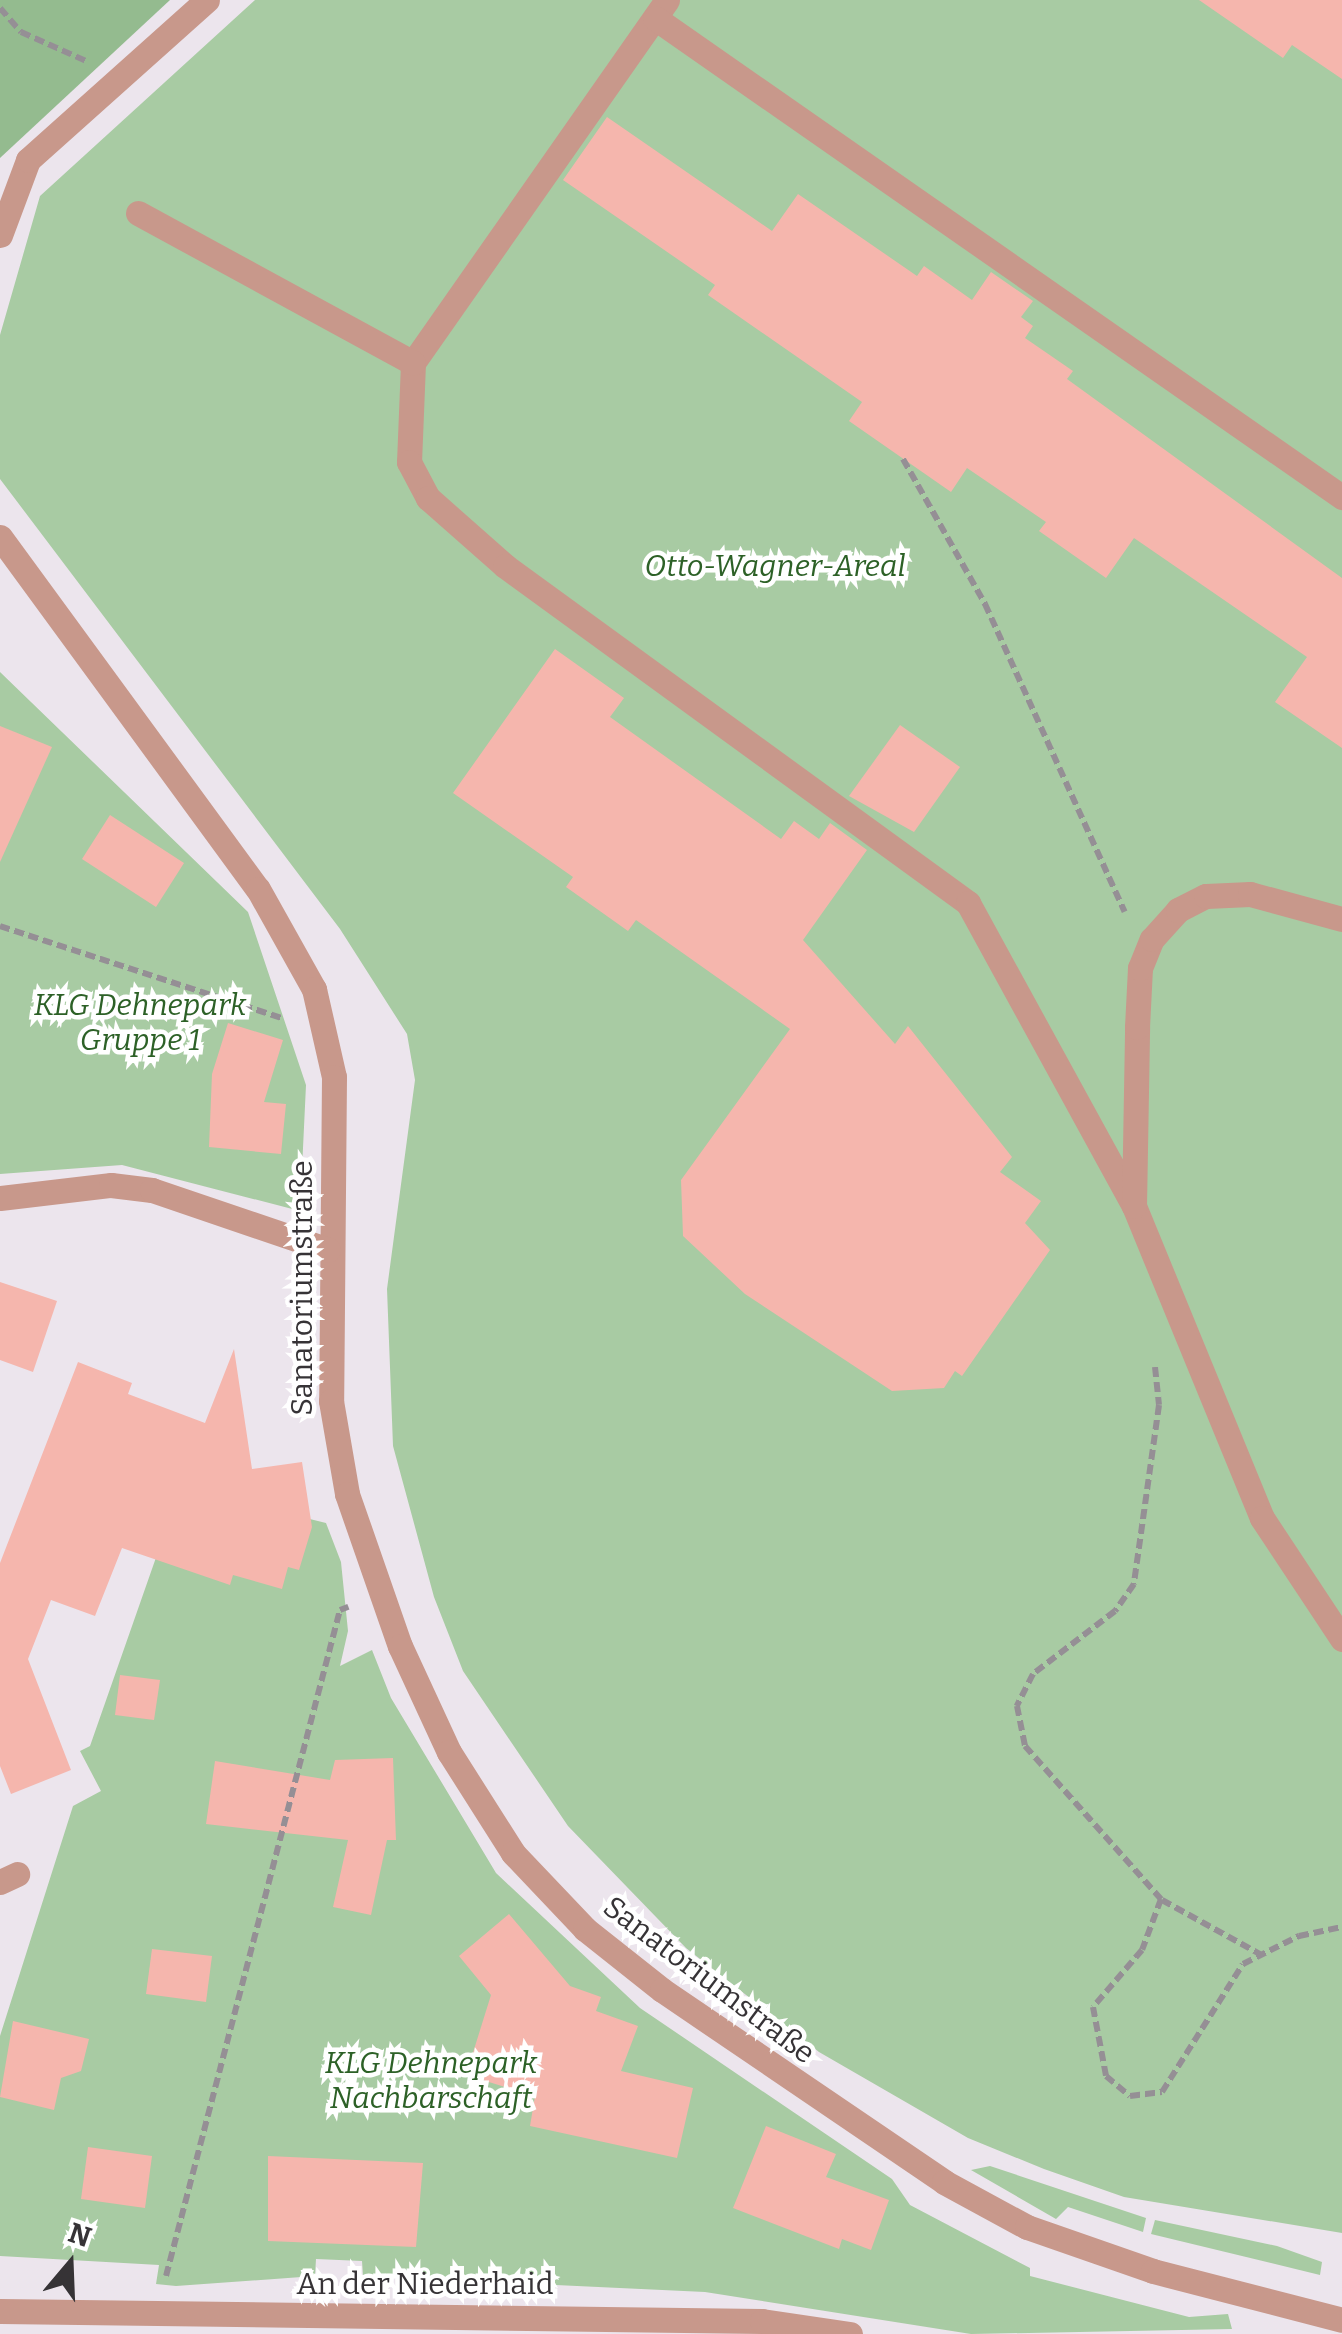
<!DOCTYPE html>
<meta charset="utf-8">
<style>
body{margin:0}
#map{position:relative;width:1342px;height:2334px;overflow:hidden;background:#ece5ed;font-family:Bitter,serif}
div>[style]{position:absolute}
.green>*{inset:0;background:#a8cba3}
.forest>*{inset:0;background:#94bb8f}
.building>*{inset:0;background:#f5b6ad}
.path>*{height:6px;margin-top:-3px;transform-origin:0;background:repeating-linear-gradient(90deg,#958f95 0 10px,transparent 0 15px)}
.minor>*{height:25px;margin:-12.5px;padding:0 12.5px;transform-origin:12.5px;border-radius:12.5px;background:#c8988b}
span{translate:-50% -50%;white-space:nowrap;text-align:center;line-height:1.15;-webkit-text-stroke:9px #fff;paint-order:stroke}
.park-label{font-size:30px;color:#2d6127;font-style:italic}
.street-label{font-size:30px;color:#363336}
.north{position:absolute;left:20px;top:2214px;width:100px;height:100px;-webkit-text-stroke:8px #fff;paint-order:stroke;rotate:19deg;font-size:28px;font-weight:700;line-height:40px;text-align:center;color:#363336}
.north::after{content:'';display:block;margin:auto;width:35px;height:45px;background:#363336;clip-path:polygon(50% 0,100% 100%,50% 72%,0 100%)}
</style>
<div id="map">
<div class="green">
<div style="clip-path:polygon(255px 0,1342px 0,1342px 2233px,1124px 2197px,1044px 2169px,968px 2138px,819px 2052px,686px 1948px,568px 1826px,463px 1671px,434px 1597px,393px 1446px,387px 1289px,415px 1080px,407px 1034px,340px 929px,0 479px,0 335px,40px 196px)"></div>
<div style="clip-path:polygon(0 672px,248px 912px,306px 1085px,300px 1211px,122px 1165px,0 1174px)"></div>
<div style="clip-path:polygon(220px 1497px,326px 1523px,341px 1562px,348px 1631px,340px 1666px,372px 1650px,391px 1698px,496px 1873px,640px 2008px,892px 2179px,910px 2205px,1030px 2268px,1030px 2276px,1189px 2317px,1228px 2314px,1232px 2329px,971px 2334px,705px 2292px,363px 2276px,362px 2261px,316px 2259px,315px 2276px,176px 2286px,156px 2284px,159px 2265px,0 2256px,0 2036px,73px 1806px,101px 1791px,80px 1751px,90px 1746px,173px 1509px)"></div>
<div style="clip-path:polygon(990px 2166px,1146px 2218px,1143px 2232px,1068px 2207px,1056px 2219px,971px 2170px)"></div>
<div style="clip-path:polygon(1155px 2220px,1277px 2246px,1322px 2262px,1320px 2275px,1151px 2234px)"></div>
</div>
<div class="forest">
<div style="clip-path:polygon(0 0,170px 0,0 158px)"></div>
</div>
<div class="building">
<div style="clip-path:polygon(1199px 0,1342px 0,1342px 79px,1292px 45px,1283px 58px)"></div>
<div style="clip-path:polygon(607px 117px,772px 231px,798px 194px,917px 276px,924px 266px,972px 300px,991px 272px,1033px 301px,1021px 317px,1033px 326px,1025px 338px,1073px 371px,1067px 379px,1342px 578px,1342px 748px,1275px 702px,1307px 657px,1134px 538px,1106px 578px,1039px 531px,1046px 522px,967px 468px,951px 492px,849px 421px,862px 402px,708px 295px,715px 285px,563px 180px)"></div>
<div style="clip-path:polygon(555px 649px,624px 698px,610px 717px,781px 839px,794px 821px,819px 839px,830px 823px,867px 850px,803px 940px,895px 1044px,908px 1026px,1012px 1157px,1000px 1172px,1041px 1201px,1025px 1223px,1050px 1250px,962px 1376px,955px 1371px,944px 1388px,892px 1391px,745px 1294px,683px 1236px,681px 1180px,790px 1029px,636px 920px,628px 931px,566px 887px,573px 877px,453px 793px)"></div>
<div style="clip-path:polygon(900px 725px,960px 767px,914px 832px,849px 796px)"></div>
<div style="clip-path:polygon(0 726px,52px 747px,0 862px)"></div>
<div style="clip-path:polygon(110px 815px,184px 863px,156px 907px,82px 859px)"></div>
<div style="clip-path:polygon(228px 1023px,283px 1040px,264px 1102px,286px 1104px,281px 1154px,209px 1147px,212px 1074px)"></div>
<div style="clip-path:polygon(0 1282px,57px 1301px,33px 1372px,0 1360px)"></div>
<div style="clip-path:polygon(234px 1349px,252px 1469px,302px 1462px,312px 1527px,299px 1570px,288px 1567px,282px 1589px,233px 1575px,230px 1585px,122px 1548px,95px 1616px,51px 1600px,28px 1659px,71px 1770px,11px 1794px,0 1766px,0 1563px,78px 1362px,132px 1383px,128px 1394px,205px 1423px)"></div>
<div style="clip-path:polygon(120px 1675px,160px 1680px,154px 1720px,115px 1715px)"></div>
<div style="clip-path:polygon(393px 1758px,396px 1840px,387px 1840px,371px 1915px,333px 1907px,348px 1840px,206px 1824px,215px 1761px,330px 1780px,335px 1760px)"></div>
<div style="clip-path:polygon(509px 1914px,570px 1986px,601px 1997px,596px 2011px,638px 2026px,621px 2071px,693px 2088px,677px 2158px,530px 2126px,535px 2096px,466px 2075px,491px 1995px,459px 1956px)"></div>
<div style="clip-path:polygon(152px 1949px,212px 1956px,206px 2002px,146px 1994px)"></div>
<div style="clip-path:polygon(13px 2021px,89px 2039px,81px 2071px,61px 2078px,54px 2110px,0 2097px)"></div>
<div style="clip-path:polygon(766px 2126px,836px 2154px,826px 2177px,889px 2200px,871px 2250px,842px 2239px,839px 2249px,733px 2208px)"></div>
<div style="clip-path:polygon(88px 2147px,152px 2156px,145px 2208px,81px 2199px)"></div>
<div style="clip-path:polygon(268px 2156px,423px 2163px,416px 2247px,268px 2241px)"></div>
</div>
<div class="path">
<div style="left:0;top:8px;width:32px;rotate:49deg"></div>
<div style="left:21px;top:32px;width:71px;rotate:24deg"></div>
<div style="left:903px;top:459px;width:167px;rotate:60.5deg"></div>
<div style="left:985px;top:604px;width:338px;rotate:65.6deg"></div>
<div style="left:0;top:926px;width:299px;rotate:18.1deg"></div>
<div style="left:1155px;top:1367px;width:38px;rotate:84deg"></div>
<div style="left:1159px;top:1405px;width:181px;rotate:98deg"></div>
<div style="left:1134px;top:1584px;width:33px;rotate:125deg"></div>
<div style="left:1115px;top:1611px;width:103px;rotate:142.5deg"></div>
<div style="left:1033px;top:1674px;width:36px;rotate:117deg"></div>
<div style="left:1017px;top:1706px;width:41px;rotate:78.7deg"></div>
<div style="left:1025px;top:1746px;width:205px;rotate:48.4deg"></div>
<div style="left:1161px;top:1899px;width:54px;rotate:110.4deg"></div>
<div style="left:1142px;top:1950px;width:75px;rotate:130.7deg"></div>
<div style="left:1093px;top:2007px;width:70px;rotate:79.3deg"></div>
<div style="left:1106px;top:2076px;width:31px;rotate:40deg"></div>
<div style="left:1130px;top:2096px;width:32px;rotate:-7deg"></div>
<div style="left:1162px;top:2092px;width:151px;rotate:-57.7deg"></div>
<div style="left:1243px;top:1964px;width:63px;rotate:-26.6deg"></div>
<div style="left:1299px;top:1936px;width:44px;rotate:-11.8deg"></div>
<div style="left:1162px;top:1900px;width:112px;rotate:28.9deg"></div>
<div style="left:166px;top:2276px;width:688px;rotate:-75.36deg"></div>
<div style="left:340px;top:1610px;width:9px;rotate:-21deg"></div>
</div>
<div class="minor">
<div style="left:667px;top:0;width:443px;rotate:125deg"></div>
<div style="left:413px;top:363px;width:99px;rotate:92.3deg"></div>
<div style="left:409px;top:462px;width:41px;rotate:62.2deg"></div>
<div style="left:428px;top:498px;width:103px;rotate:41.4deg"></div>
<div style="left:505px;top:566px;width:573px;rotate:36.05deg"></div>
<div style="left:968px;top:903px;width:345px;rotate:61.3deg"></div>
<div style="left:1134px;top:1206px;width:337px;rotate:67.7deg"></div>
<div style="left:1262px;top:1518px;width:145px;rotate:56.5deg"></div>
<div style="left:655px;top:18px;width:838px;rotate:34.89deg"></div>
<div style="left:138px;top:213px;width:313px;rotate:28.6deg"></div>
<div style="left:0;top:235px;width:80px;rotate:-69.5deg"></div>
<div style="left:28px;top:160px;width:240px;rotate:-41.8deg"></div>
<div style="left:0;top:537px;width:436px;rotate:53.8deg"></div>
<div style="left:258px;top:889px;width:115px;rotate:60.8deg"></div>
<div style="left:314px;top:989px;width:90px;rotate:77.2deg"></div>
<div style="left:334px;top:1077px;width:324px;rotate:90.5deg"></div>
<div style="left:331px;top:1401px;width:94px;rotate:80.2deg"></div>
<div style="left:347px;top:1494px;width:161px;rotate:70.8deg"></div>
<div style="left:400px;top:1646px;width:117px;rotate:65.2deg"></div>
<div style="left:449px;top:1752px;width:120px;rotate:57.6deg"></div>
<div style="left:513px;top:1853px;width:105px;rotate:46.5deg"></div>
<div style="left:585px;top:1929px;width:98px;rotate:38.4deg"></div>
<div style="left:662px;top:1990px;width:341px;rotate:34.2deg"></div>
<div style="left:944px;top:2182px;width:94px;rotate:28.5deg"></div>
<div style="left:1027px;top:2227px;width:133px;rotate:19.2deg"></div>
<div style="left:1153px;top:2271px;width:195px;rotate:14.5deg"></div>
<div style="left:0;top:1198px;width:112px;rotate:-6.7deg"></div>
<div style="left:111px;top:1185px;width:41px;rotate:7deg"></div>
<div style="left:152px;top:1190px;width:186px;rotate:18.8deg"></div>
<div style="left:1134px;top:1206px;width:179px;rotate:-89deg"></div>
<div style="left:1137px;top:1027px;width:59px;rotate:-87.1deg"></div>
<div style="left:1140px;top:968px;width:31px;rotate:-68deg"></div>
<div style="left:1152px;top:939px;width:39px;rotate:-48deg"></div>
<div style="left:1178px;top:910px;width:31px;rotate:-27deg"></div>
<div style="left:1206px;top:896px;width:44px;rotate:-2.6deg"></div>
<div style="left:1250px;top:894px;width:95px;rotate:15.2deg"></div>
<div style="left:0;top:1882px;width:19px;rotate:-25deg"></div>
<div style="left:0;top:2311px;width:762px;rotate:0.75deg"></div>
<div style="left:762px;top:2321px;width:89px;rotate:8.4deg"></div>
</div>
<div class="park-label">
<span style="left:775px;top:566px">Otto-Wagner-Areal</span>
<span style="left:140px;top:1022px">KLG Dehnepark<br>Gruppe 1</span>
<span style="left:431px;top:2080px">KLG Dehnepark<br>Nachbarschaft</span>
</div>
<div class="street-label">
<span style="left:302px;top:1288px;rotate:-90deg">Sanatoriumstraße</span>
<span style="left:709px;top:1980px;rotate:37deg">Sanatoriumstraße</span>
<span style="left:425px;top:2284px">An der Niederhaid</span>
</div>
<div class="north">N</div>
</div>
